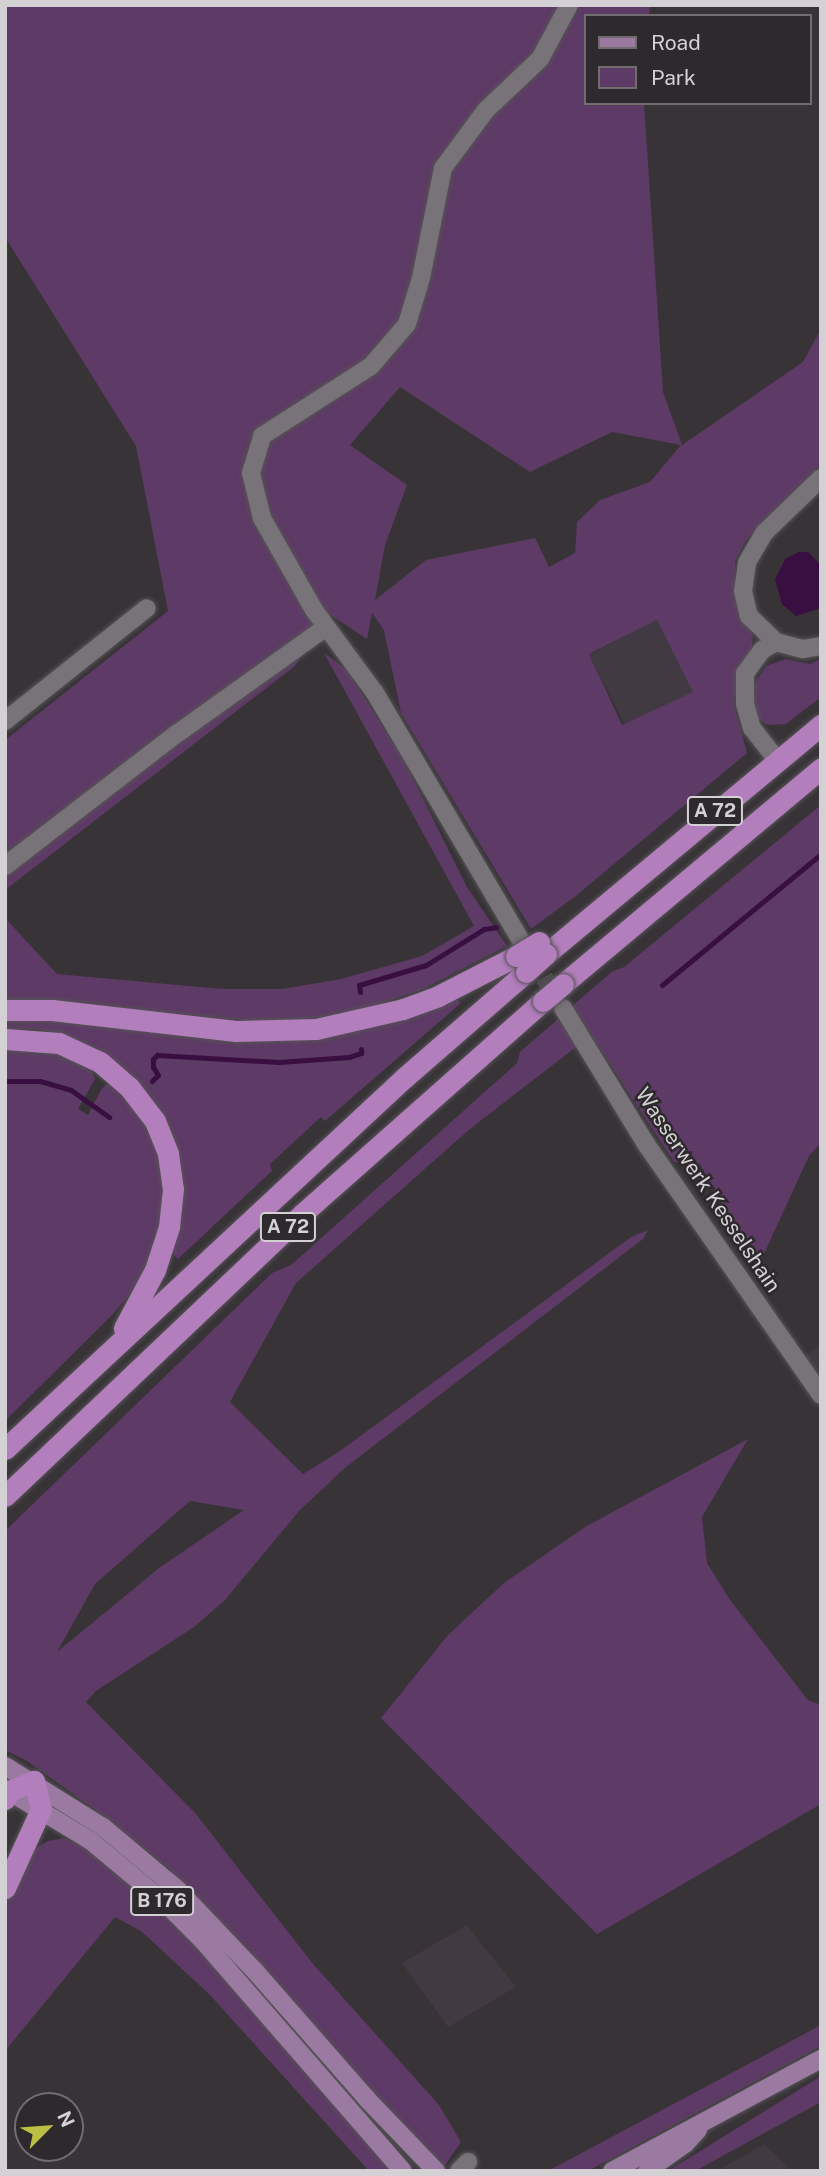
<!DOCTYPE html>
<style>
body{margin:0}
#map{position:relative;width:826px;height:2176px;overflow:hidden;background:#373337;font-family:"Public Sans",sans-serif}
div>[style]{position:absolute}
.built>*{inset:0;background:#413a43;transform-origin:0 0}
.green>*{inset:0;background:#5e3a66}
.water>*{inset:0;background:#390f41}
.stream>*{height:5px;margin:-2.5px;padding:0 2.5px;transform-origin:2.5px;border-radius:2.5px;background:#390f41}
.minor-tunnel>*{height:18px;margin-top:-9px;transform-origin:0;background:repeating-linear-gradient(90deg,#4f4b4f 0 18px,transparent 0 27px)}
.roads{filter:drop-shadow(0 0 2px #555255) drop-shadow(0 0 2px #555255)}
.minor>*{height:18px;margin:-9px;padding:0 9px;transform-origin:9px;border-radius:9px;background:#777378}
.major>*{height:18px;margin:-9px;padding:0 9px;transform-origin:9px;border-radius:9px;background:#9a7aa1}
.highway>*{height:21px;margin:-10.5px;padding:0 10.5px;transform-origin:10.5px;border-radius:10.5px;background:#b27ebc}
.bridges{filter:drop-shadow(0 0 2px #555255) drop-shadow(0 0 2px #555255)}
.highway-bridge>*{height:21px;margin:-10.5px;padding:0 10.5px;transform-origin:10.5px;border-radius:10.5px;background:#b27ebc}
span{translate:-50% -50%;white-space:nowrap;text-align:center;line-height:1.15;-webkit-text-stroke:5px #2d292d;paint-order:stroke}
.shield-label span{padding:2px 5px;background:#2d292d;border:2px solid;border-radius:5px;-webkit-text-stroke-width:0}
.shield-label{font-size:19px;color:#d4d1d4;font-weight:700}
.street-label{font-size:21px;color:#d4d1d4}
.frame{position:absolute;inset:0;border:7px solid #d4d1d4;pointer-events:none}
.legend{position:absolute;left:584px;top:14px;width:228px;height:91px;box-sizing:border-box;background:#2d292d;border:2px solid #706c70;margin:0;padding:9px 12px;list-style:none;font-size:21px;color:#d4d1d4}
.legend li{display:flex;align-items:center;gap:14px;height:35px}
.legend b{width:35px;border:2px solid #706c70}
.north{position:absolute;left:14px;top:2092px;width:70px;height:70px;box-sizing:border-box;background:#2d292d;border:2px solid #706c70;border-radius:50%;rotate:65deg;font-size:19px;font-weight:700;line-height:28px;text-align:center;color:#d4d1d4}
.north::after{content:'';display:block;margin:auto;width:24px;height:32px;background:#bcbf43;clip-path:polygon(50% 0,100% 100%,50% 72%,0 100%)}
</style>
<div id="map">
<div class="built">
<div style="left:657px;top:620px;width:81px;height:76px;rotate:63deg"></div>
<div style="clip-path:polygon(821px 1345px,821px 1382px,798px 1360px)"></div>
<div style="clip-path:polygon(467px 1925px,516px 1987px,448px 2027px,402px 1963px)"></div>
<div style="clip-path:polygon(764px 2144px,792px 2171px,717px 2171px)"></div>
</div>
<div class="green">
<div style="clip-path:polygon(evenodd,5px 5px,650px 5px,649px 16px,586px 16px,586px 103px,644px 103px,663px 392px,682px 445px,803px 362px,821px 329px,821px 465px,746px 540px,735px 561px,737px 606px,753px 636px,752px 647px,738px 679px,734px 705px,747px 753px,577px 895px,531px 929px,401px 713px,384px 630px,372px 613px,367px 639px,329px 614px,295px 666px,5px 890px,5px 740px,168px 611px,136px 446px,5px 237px,5px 5px,400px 387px,530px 472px,612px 432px,681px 445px,650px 482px,600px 500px,577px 522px,575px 553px,549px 567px,535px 538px,426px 560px,375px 600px,385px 545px,407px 485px,350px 445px,400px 387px,5px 5px,657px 620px,693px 692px,622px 725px,589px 654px,657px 620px)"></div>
<div style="clip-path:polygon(324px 653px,347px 670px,403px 759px,467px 887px,507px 946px,421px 990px,369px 1007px,315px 1018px,260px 1022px,45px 1000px,5px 1000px,5px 918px,57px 974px,222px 989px,282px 989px,341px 979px,422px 956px,474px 926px)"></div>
<div style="clip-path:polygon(786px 659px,810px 664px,821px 659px,821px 697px,786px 724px,768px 725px,755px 717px,753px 686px,766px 666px)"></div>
<div style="clip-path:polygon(821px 805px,821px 1143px,809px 1156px,757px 1269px,700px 1164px,674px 1162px,572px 1006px,613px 971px,624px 967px)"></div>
<div style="clip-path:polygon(455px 997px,461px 1003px,325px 1121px,321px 1117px,270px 1164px,272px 1171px,178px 1259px,171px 1252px,163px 1119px,154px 1103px,133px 1076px,116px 1062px,60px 1035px,38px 1029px,5px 1030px,5px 1019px,11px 1018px,97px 1023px,201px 1039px,329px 1035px,376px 1027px)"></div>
<div style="clip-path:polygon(evenodd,558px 1019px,576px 1047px,470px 1129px,296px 1283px,230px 1402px,303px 1474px,340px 1451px,631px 1237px,648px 1230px,643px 1239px,346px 1467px,300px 1510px,225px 1600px,194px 1627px,96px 1691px,86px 1702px,196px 1814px,313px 1964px,439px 2105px,461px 2142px,443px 2168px,369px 2090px,248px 1950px,167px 1867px,97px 1811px,27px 1761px,5px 1750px,5px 1531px,272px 1273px,291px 1265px,517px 1063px,520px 1052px,558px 1019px,190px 1501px,244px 1510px,159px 1568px,57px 1652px,95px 1584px,190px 1501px)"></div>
<div style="clip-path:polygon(5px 1049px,38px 1049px,68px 1056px,91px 1069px,95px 1079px,78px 1109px,88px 1115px,102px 1088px,110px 1082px,141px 1114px,154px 1141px,164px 1170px,166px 1206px,157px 1249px,136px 1287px,112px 1315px,5px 1421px)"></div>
<div style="clip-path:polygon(748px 1439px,702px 1517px,707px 1563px,730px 1600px,808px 1700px,821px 1705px,821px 1804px,597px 1934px,381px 1718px,448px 1635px,504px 1583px,585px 1527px)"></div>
<div style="clip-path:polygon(63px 1838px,89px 1848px,182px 1931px,395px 2171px,369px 2171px,209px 1994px,141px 1931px,115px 1917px,5px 2051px,5px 1906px,29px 1852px,48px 1841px)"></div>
<div style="clip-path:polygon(821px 2025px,821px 2046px,588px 2171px,548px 2171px)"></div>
<div style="clip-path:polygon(821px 2076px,821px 2102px,695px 2171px,668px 2171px)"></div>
</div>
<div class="water">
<div style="clip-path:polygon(799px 552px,808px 552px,821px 565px,821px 608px,796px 616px,782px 604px,775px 580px,785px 559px)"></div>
</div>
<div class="stream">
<div style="left:662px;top:985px;width:206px;rotate:-39.5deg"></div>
<div style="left:360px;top:992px;width:7px;rotate:-98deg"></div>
<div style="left:359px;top:985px;width:70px;rotate:-16.6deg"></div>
<div style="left:426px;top:965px;width:68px;rotate:-31.8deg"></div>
<div style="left:484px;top:929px;width:13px;rotate:-9deg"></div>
<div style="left:5px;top:1081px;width:35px"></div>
<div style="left:40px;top:1081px;width:32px;rotate:16deg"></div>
<div style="left:71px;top:1090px;width:47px;rotate:35.4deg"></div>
<div style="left:152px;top:1081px;width:8px;rotate:-45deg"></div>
<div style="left:158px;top:1075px;width:9px;rotate:-122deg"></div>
<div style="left:153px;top:1067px;width:8px;rotate:-90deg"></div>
<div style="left:153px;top:1059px;width:6px;rotate:-45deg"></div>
<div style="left:157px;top:1055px;width:122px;rotate:3.3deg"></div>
<div style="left:279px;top:1062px;width:70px;rotate:-4.1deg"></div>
<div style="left:349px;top:1057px;width:13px;rotate:-18deg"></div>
<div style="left:361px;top:1053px;width:4px;rotate:-90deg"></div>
</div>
<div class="minor-tunnel">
<div style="left:530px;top:954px;width:56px;rotate:58.9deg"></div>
</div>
<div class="roads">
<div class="minor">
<div style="left:821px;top:478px;width:79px;rotate:136deg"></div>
<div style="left:764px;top:533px;width:34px;rotate:120deg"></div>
<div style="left:747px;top:563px;width:28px;rotate:98deg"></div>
<div style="left:743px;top:591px;width:26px;rotate:77deg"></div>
<div style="left:749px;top:616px;width:37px;rotate:44deg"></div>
<div style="left:776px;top:642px;width:28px;rotate:15deg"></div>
<div style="left:803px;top:649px;width:18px;rotate:-9deg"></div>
<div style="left:776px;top:642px;width:16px;rotate:150deg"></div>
<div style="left:762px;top:650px;width:29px;rotate:126deg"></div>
<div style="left:745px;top:673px;width:31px;rotate:90deg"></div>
<div style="left:745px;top:704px;width:25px;rotate:74deg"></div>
<div style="left:752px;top:728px;width:41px;rotate:52deg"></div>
<div style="left:5px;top:721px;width:181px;rotate:-38.5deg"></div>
<div style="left:5px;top:866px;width:218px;rotate:-37.6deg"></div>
<div style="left:178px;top:733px;width:182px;rotate:-35.6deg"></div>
<div style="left:520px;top:939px;width:286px;rotate:-120.5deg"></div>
<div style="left:375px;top:693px;width:103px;rotate:-126.3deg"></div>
<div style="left:314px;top:610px;width:106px;rotate:-119.5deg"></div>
<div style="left:262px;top:518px;width:46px;rotate:-103.7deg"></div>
<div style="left:251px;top:473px;width:39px;rotate:-73deg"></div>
<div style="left:262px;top:436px;width:130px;rotate:-32.7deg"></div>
<div style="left:371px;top:366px;width:55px;rotate:-49.4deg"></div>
<div style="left:407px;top:324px;width:48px;rotate:-73.1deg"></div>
<div style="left:421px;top:278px;width:112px;rotate:-78.7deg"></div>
<div style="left:443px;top:168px;width:72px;rotate:-53.4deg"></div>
<div style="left:486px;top:110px;width:74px;rotate:-43.4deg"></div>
<div style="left:540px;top:59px;width:61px;rotate:-61.8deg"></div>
<div style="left:563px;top:1008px;width:159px;rotate:58.6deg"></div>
<div style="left:646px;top:1144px;width:306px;rotate:55.1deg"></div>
<div style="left:459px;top:2171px;width:13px;rotate:-45deg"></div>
</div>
<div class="major">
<div style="left:5px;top:1766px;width:115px;rotate:31.9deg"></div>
<div style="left:103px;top:1827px;width:98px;rotate:40deg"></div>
<div style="left:178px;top:1890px;width:112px;rotate:46.5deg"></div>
<div style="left:255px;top:1971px;width:170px;rotate:48.8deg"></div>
<div style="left:367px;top:2099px;width:100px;rotate:46.2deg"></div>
<div style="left:5px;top:1789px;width:100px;rotate:31.2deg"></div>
<div style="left:91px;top:1841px;width:95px;rotate:39.9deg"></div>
<div style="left:164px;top:1902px;width:54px;rotate:45deg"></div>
<div style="left:202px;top:1940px;width:306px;rotate:49deg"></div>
<div style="left:612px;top:2171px;width:237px;rotate:-28.2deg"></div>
<div style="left:647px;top:2171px;width:47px;rotate:-35.4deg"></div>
<div style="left:685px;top:2144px;width:19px;rotate:-47deg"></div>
</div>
<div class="highway">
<div style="left:546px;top:954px;width:358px;rotate:-39.8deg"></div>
<div style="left:563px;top:984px;width:336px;rotate:-39.9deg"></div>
<div style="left:5px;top:1010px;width:47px"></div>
<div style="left:52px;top:1010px;width:185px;rotate:6.5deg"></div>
<div style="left:236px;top:1031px;width:80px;rotate:-1.4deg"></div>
<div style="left:316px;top:1029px;width:89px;rotate:-12.9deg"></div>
<div style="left:403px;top:1009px;width:37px;rotate:-20deg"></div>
<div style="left:438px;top:996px;width:88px;rotate:-27.1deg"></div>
<div style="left:5px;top:1039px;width:54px;rotate:4.2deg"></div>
<div style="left:59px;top:1043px;width:45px;rotate:24.9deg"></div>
<div style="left:100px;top:1062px;width:38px;rotate:41deg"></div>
<div style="left:129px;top:1087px;width:43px;rotate:52.6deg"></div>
<div style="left:155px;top:1121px;width:35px;rotate:68deg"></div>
<div style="left:168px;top:1154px;width:35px;rotate:82deg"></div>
<div style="left:173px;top:1189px;width:38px;rotate:96deg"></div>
<div style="left:169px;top:1227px;width:45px;rotate:108deg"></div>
<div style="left:155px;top:1270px;width:66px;rotate:118.1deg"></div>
<div style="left:5px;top:1449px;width:545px;rotate:-42.92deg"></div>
<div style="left:404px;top:1078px;width:162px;rotate:-41deg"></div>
<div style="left:5px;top:1496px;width:410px;rotate:-43.5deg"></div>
<div style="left:302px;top:1214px;width:322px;rotate:-41.5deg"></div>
<div style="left:5px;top:1799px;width:9px;rotate:-63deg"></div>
<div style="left:9px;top:1791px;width:27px;rotate:-22deg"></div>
<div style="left:34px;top:1781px;width:29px;rotate:76deg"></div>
<div style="left:41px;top:1809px;width:87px;rotate:114.5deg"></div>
</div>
</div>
<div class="bridges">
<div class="highway-bridge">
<div style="left:516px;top:956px;width:27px;rotate:-31deg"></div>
<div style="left:526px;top:972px;width:27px;rotate:-42deg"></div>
<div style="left:543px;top:1001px;width:26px;rotate:-40deg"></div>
</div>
</div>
<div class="shield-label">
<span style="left:715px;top:811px">A 72</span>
<span style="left:288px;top:1227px">A 72</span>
<span style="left:162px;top:1901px">B 176</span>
</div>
<div class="street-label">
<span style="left:708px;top:1190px;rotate:56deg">Wasserwerk Kesselshain</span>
</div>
<div class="frame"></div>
<ul class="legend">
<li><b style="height:9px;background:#9a7aa1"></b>Road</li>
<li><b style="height:19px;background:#5e3a66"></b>Park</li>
</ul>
<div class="north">N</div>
</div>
